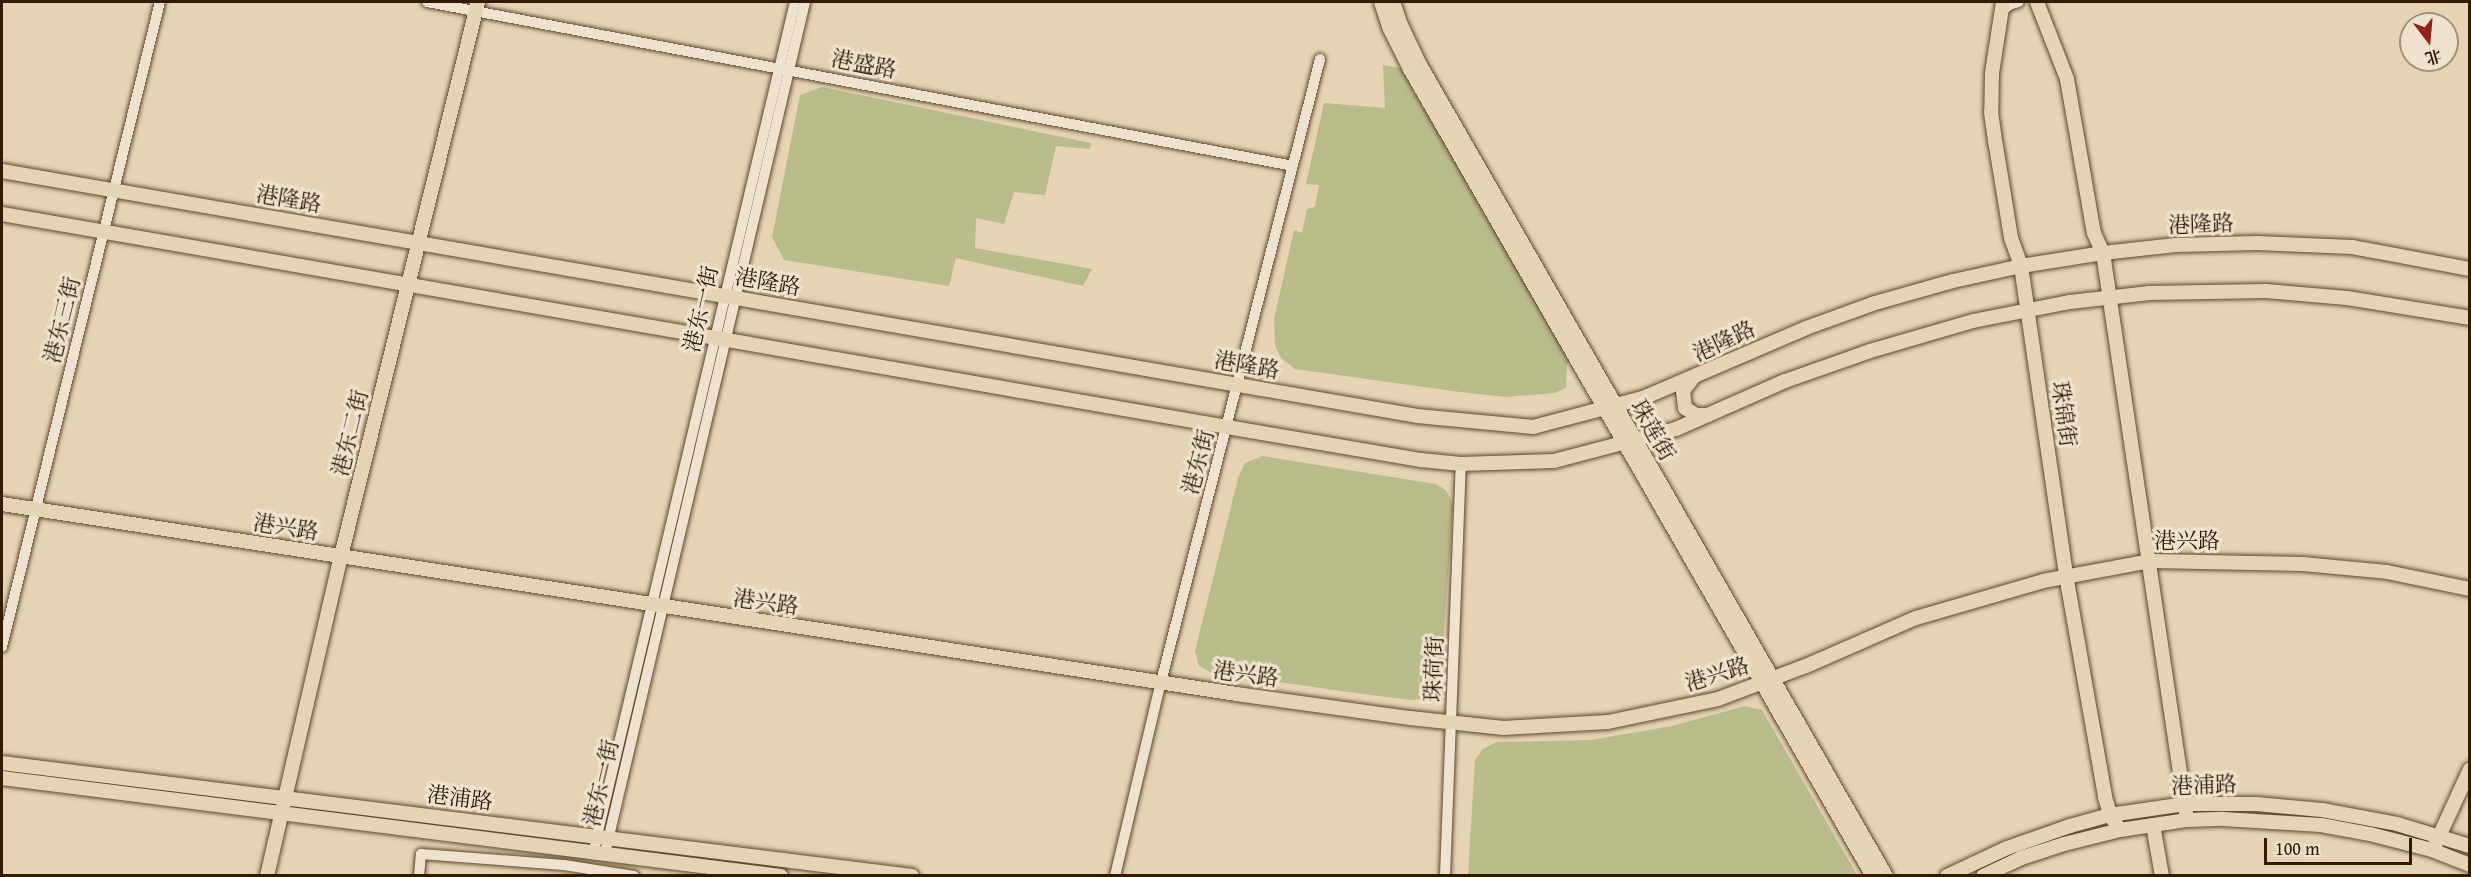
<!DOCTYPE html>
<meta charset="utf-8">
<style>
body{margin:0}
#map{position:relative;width:2471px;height:877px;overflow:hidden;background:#e6d4b5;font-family:"Gentium Book Plus","Noto Serif SC",serif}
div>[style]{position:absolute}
.green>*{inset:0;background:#b9bc8b}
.roads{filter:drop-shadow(0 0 2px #5e482d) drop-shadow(0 0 2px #5e482d)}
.minor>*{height:10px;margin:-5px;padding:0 5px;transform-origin:5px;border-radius:5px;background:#efe3cf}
.major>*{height:14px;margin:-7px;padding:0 7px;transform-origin:7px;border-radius:7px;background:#e6d4b5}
span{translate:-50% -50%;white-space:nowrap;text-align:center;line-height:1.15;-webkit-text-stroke:6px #efe3cf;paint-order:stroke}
.street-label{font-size:22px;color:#311a00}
.frame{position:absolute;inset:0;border:3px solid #311a00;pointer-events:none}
.north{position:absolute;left:2399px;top:12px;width:60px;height:60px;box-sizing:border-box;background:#efe3cf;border:2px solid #a3937c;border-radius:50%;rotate:164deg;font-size:16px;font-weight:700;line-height:24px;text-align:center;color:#311a00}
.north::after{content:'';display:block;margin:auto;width:21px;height:27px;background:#8f2418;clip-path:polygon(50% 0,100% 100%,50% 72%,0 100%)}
.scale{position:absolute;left:2264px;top:838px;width:148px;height:27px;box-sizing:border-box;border:3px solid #311a00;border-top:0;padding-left:8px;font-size:18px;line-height:21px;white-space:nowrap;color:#311a00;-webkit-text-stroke:4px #efe3cf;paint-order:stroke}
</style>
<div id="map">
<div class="green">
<div style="clip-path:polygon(1383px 65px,1400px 68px,1572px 357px,1567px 365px,1566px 388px,1555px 393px,1506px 397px,1460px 392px,1295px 369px,1281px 358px,1275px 345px,1274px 319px,1294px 230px,1302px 233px,1307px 209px,1315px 207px,1319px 185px,1306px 184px,1324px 103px,1385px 108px)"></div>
<div style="clip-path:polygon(822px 87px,1091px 143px,1090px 149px,1056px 146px,1045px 195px,1014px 192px,1004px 224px,976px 218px,975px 248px,1092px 269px,1083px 286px,956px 258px,949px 286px,784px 260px,772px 237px,800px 95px)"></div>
<div style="clip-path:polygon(1263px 456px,1435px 484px,1446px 490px,1453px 504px,1440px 689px,1429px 698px,1412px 700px,1362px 694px,1210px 672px,1199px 666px,1195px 651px,1238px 478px,1245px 463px)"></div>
<div style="clip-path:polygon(1745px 706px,1762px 710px,1857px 875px,1468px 875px,1475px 760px,1483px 749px,1497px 742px,1591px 740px,1672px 726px)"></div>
</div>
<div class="roads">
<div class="minor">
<div style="left:427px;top:2px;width:881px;rotate:10.72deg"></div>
<div style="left:795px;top:2px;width:857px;rotate:103.36deg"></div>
<div style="left:597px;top:836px;width:15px;rotate:101deg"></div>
<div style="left:594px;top:851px;width:6px;rotate:18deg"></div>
<div style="left:600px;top:853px;width:5px"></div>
<div style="left:605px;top:853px;width:874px;rotate:-76.77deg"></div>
<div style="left:2001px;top:12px;width:11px;rotate:-41deg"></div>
<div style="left:2009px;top:5px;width:10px;rotate:-17deg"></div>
<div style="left:2px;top:647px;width:664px;rotate:-76.24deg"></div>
<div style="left:419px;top:876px;width:22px;rotate:-85deg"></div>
<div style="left:421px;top:854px;width:143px;rotate:4.4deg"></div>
<div style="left:564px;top:865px;width:71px;rotate:8.9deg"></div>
<div style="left:1115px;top:876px;width:199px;rotate:-76.7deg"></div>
<div style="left:1161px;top:682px;width:643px;rotate:-75.68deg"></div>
<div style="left:1445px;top:876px;width:412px;rotate:-87.8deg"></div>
</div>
<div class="major">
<div style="left:1381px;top:2px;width:28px;rotate:72deg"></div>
<div style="left:1390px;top:29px;width:45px;rotate:63.4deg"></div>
<div style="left:1410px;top:69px;width:930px;rotate:60.16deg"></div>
<div style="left:1393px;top:2px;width:24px;rotate:71deg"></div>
<div style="left:1401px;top:25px;width:44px;rotate:64.6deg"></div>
<div style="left:1420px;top:65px;width:935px;rotate:60.12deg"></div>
<div style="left:2003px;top:2px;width:72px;rotate:98.8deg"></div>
<div style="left:1992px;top:73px;width:39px;rotate:91deg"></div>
<div style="left:1991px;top:112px;width:34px;rotate:82deg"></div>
<div style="left:1996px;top:146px;width:93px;rotate:80.7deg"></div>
<div style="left:2011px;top:238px;width:30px;rotate:70deg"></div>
<div style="left:2021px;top:266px;width:312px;rotate:81.7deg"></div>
<div style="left:2066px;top:575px;width:225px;rotate:80deg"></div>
<div style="left:2105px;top:797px;width:19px;rotate:74deg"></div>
<div style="left:2110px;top:815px;width:18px;rotate:56deg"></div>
<div style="left:2037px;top:2px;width:83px;rotate:68.7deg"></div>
<div style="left:2067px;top:79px;width:156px;rotate:80.1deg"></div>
<div style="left:2094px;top:233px;width:22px;rotate:66deg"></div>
<div style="left:2103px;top:253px;width:573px;rotate:81.57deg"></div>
<div style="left:2px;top:171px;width:1436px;rotate:9.82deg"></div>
<div style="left:1417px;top:416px;width:117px;rotate:5.4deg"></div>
<div style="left:1533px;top:427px;width:114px;rotate:-14.8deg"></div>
<div style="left:1643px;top:398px;width:177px;rotate:-23.2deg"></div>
<div style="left:1806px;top:328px;width:73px;rotate:-19.9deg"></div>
<div style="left:1875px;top:303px;width:81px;rotate:-15.8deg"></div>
<div style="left:1953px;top:281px;width:70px;rotate:-12.4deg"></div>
<div style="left:2021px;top:266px;width:83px;rotate:-9deg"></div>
<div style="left:2103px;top:253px;width:73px;rotate:-6.3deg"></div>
<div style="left:2176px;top:245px;width:81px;rotate:-1.4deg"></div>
<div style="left:2257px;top:243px;width:95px;rotate:2.4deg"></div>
<div style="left:2352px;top:247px;width:120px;rotate:10.6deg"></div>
<div style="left:2px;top:214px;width:1243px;rotate:9.86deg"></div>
<div style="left:1227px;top:427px;width:197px;rotate:9.7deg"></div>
<div style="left:1421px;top:460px;width:40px;rotate:5.7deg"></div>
<div style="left:1461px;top:464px;width:93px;rotate:-1.8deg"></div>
<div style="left:1554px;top:461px;width:126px;rotate:-14.7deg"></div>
<div style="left:1676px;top:429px;width:119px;rotate:-23.8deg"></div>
<div style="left:1785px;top:381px;width:90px;rotate:-19.4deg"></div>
<div style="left:1870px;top:351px;width:107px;rotate:-16.2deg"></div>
<div style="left:1973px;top:321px;width:99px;rotate:-11.1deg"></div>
<div style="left:2070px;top:302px;width:80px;rotate:-6.5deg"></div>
<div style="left:2149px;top:293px;width:117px;rotate:-1deg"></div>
<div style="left:2266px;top:291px;width:81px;rotate:4.9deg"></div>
<div style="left:2347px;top:298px;width:125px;rotate:9.2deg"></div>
<div style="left:1692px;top:379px;width:15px;rotate:127deg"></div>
<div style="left:1683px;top:391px;width:17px;rotate:83deg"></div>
<div style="left:1685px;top:408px;width:13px;rotate:32deg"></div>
<div style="left:1696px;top:415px;width:12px"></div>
<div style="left:2px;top:504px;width:1249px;rotate:8.75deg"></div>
<div style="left:1236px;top:694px;width:176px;rotate:7.9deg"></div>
<div style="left:1410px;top:718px;width:94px;rotate:6.1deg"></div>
<div style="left:1503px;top:728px;width:105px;rotate:-3.3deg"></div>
<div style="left:1608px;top:722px;width:112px;rotate:-11.8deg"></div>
<div style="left:1718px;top:699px;width:94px;rotate:-20.6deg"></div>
<div style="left:1806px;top:666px;width:120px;rotate:-23.6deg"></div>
<div style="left:1916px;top:618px;width:132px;rotate:-16.2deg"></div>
<div style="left:2043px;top:581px;width:110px;rotate:-10.5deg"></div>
<div style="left:2151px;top:561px;width:152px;rotate:1.1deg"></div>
<div style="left:2303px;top:564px;width:84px;rotate:5.4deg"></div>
<div style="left:2387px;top:572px;width:85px;rotate:11.6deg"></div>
<div style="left:2px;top:763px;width:917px;rotate:7.08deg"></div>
<div style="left:2px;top:778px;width:785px;rotate:7.17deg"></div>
<div style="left:2153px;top:825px;width:52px;rotate:80deg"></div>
<div style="left:2436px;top:843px;width:81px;rotate:-65.3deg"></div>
<div style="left:267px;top:876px;width:328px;rotate:-77deg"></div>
<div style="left:341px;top:556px;width:571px;rotate:-76.11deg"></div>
<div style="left:1947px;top:876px;width:66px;rotate:-25deg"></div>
<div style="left:2007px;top:848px;width:67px;rotate:-19.2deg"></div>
<div style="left:2070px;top:826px;width:41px;rotate:-15.4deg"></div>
<div style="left:2110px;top:815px;width:76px;rotate:-8.3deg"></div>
<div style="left:2185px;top:804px;width:71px"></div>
<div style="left:2256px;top:804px;width:66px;rotate:5.2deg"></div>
<div style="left:2322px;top:810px;width:76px;rotate:10.6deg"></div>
<div style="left:2397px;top:824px;width:76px;rotate:16.8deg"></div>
<div style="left:1983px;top:876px;width:42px;rotate:-25.3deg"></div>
<div style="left:2021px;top:858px;width:45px;rotate:-18deg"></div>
<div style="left:2064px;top:844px;width:58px;rotate:-14deg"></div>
<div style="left:2120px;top:830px;width:68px;rotate:-8.5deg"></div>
<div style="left:2187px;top:820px;width:36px;rotate:-2deg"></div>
<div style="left:2223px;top:819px;width:98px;rotate:3.5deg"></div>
<div style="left:2321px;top:825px;width:50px;rotate:10.4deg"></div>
<div style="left:2370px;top:834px;width:64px;rotate:14.5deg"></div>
<div style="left:2432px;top:850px;width:41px;rotate:21.5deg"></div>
</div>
</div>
<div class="street-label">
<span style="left:864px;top:64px;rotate:11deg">港盛路</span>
<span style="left:289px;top:199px;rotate:10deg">港隆路</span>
<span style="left:2201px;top:224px;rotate:-2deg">港隆路</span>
<span style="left:768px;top:282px;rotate:10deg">港隆路</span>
<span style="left:701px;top:309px;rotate:-77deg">港东一街</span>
<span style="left:62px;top:320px;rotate:-76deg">港东三街</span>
<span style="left:1724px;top:341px;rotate:-25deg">港隆路</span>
<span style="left:1247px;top:365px;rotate:10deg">港隆路</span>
<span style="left:2064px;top:414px;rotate:82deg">珠锦街</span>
<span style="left:1653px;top:430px;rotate:60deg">珠莲街</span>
<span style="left:350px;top:433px;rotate:-76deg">港东二街</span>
<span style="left:1198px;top:462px;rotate:-75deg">港东街</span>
<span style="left:286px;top:527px;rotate:9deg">港兴路</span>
<span style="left:2187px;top:541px">港兴路</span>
<span style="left:766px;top:602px;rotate:8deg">港兴路</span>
<span style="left:1434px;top:669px;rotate:-88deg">珠荷街</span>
<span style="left:1246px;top:674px;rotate:8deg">港兴路</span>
<span style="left:1717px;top:674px;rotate:-17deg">港兴路</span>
<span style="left:601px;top:783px;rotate:-77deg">港东一街</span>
<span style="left:2204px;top:785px;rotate:-2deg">港浦路</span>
<span style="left:460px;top:798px;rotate:7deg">港浦路</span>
</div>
<div class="frame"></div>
<div class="north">北</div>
<div class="scale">100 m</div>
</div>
